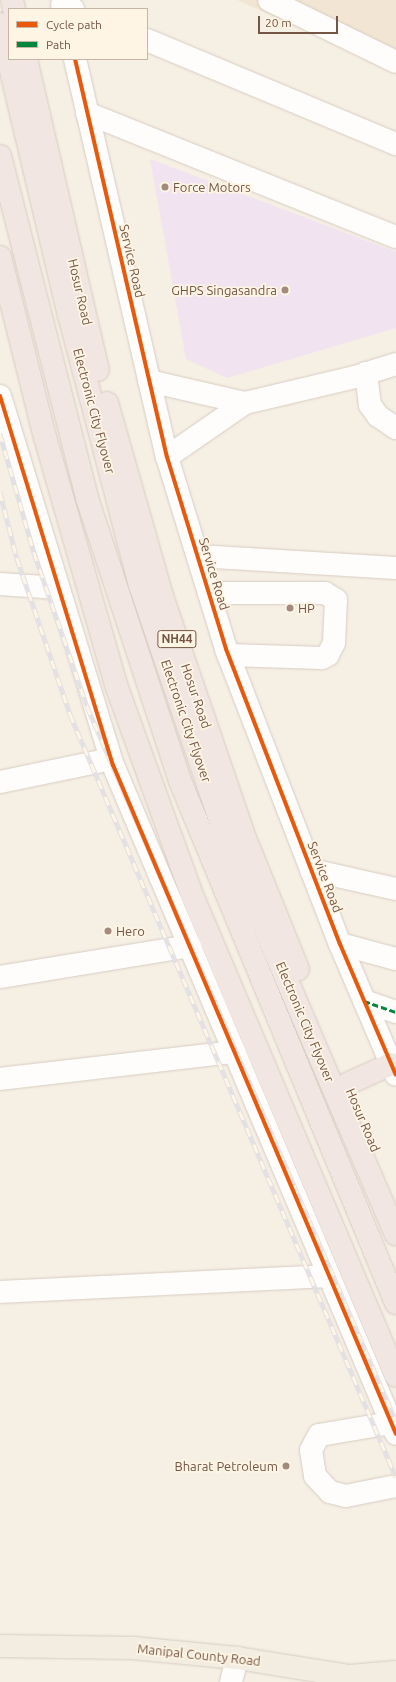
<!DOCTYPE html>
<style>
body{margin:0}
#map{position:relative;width:396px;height:1682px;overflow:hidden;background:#f6efe4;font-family:Ubuntu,sans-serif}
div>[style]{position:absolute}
.residential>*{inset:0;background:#f3e5d3}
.education>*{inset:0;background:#f2e3f0}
.roads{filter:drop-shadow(0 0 1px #d7ccc2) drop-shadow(0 0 1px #d7ccc2)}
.minor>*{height:22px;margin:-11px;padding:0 11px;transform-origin:11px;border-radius:11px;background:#fefdfb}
.major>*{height:22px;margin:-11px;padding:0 11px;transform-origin:11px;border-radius:11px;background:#f2ece1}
.highway>*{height:22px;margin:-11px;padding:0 11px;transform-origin:11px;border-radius:11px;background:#f1e6e1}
.rail>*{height:4.5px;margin-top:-2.25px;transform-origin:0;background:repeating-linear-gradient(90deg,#fff5e4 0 9px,#e3e0e3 0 18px);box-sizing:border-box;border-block:1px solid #e3e0e3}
.quiet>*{height:3px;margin-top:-1.5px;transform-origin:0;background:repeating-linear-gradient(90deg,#00873e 0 6px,transparent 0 9px)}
.cycleway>*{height:4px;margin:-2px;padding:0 2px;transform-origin:2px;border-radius:2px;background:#e8590c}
.dots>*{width:11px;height:11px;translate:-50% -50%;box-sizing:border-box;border:2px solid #fff5e4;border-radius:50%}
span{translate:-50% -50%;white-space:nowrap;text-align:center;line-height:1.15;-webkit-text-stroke:3.5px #fff5e4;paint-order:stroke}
.shield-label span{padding:1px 3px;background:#fff5e4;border:1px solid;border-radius:3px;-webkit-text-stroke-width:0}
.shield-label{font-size:12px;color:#755544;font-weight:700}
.poi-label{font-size:13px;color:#755544}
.left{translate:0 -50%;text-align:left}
.right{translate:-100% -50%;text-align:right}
.street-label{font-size:13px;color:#755544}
.legend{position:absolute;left:8px;top:8px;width:140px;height:52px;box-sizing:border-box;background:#fff5e4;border:1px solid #c8b5a4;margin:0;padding:5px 7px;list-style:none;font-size:12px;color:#755544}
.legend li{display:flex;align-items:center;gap:8px;height:20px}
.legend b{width:20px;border:1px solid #c8b5a4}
.scale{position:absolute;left:258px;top:16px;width:80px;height:18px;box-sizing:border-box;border:2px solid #755544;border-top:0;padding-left:5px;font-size:12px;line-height:14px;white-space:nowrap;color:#755544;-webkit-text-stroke:3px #fff5e4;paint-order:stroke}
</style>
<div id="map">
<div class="residential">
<div style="clip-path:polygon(237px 0,396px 0,396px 71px)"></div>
</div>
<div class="education">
<div style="clip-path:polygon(150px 159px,396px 252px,396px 328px,227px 378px,186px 359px)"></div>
</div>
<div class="roads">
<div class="minor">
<div style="left:269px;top:0;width:141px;rotate:26deg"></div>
<div style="left:62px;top:5px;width:12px;rotate:20deg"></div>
<div style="left:147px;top:40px;width:270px;rotate:22.7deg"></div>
<div style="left:75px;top:59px;width:408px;rotate:77deg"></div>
<div style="left:167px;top:457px;width:201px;rotate:72.9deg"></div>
<div style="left:226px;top:649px;width:316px;rotate:68.9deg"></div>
<div style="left:340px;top:944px;width:142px;rotate:66.9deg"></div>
<div style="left:87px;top:113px;width:333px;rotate:21.9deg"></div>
<div style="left:366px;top:373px;width:32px;rotate:83deg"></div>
<div style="left:370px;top:405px;width:14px;rotate:54deg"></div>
<div style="left:378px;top:416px;width:22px;rotate:34deg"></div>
<div style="left:149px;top:381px;width:98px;rotate:12.9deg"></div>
<div style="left:0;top:396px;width:386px;rotate:73deg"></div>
<div style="left:113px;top:765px;width:726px;rotate:67.07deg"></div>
<div style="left:167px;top:457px;width:95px;rotate:-34.7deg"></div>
<div style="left:245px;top:403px;width:113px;rotate:-13.3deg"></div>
<div style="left:355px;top:377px;width:43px;rotate:-17.6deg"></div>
<div style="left:198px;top:556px;width:198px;rotate:3.5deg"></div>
<div style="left:0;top:584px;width:58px;rotate:3.9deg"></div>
<div style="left:209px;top:593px;width:116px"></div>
<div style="left:325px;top:593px;width:13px;rotate:32deg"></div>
<div style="left:336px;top:600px;width:43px;rotate:92.7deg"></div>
<div style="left:334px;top:643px;width:13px;rotate:117deg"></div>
<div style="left:328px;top:655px;width:7px;rotate:153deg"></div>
<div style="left:322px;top:658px;width:94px;rotate:-178.2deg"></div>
<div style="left:0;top:782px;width:113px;rotate:-11.7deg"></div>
<div style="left:311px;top:870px;width:87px;rotate:12.6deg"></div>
<div style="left:340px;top:944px;width:58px;rotate:15deg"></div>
<div style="left:0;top:977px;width:193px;rotate:-9.3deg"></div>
<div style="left:364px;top:1001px;width:34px;rotate:19deg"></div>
<div style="left:0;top:1079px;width:236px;rotate:-6.6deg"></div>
<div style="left:0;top:1292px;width:329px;rotate:-2.8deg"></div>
<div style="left:391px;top:1423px;width:73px;rotate:170.5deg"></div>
<div style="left:319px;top:1435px;width:17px;rotate:118deg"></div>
<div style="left:311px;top:1450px;width:26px;rotate:81deg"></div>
<div style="left:315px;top:1476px;width:22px;rotate:47deg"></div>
<div style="left:330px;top:1492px;width:16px;rotate:14deg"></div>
<div style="left:346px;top:1496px;width:51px;rotate:-11.3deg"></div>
<div style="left:231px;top:1682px;width:25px;rotate:-76deg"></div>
</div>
<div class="major">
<div style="left:0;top:1646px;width:133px;rotate:0.9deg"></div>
<div style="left:133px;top:1648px;width:104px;rotate:5.5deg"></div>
<div style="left:237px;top:1658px;width:114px;rotate:9.1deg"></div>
<div style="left:350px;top:1676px;width:46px;rotate:-5deg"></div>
</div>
<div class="highway">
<div style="left:12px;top:0;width:9px;rotate:77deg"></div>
<div style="left:0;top:24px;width:299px;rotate:76.7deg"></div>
<div style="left:69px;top:315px;width:279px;rotate:75.3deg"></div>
<div style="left:140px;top:585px;width:267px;rotate:71.2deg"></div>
<div style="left:226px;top:838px;width:431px;rotate:66.8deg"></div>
<div style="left:26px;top:59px;width:319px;rotate:77deg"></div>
<div style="left:0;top:156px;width:353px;rotate:75.7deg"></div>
<div style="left:87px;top:498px;width:298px;rotate:71.8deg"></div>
<div style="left:180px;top:781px;width:565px;rotate:67.52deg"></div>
<div style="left:0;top:257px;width:186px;rotate:76deg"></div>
<div style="left:45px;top:437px;width:258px;rotate:74deg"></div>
<div style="left:116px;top:685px;width:223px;rotate:70.1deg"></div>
<div style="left:192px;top:895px;width:522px;rotate:67.02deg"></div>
<div style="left:107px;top:403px;width:201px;rotate:74.1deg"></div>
<div style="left:162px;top:596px;width:250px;rotate:71.1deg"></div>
<div style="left:243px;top:833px;width:147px;rotate:68deg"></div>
<div style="left:347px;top:1084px;width:48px;rotate:-24.4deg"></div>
</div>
</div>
<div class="rail">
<div style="left:0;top:433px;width:124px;rotate:74.1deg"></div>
<div style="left:34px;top:552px;width:163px;rotate:71deg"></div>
<div style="left:87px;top:706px;width:779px;rotate:66.63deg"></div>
<div style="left:0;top:492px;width:68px;rotate:75.6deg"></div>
<div style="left:17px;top:558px;width:165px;rotate:71.2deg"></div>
<div style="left:70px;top:714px;width:830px;rotate:66.86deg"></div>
</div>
<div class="quiet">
<div style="left:364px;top:1001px;width:34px;rotate:19deg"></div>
</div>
<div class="cycleway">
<div style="left:75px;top:59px;width:408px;rotate:77deg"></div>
<div style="left:167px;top:457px;width:201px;rotate:72.9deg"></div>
<div style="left:226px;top:649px;width:316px;rotate:68.9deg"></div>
<div style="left:340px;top:944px;width:142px;rotate:66.9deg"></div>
<div style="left:0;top:396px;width:386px;rotate:73deg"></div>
<div style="left:113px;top:765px;width:726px;rotate:67.07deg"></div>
</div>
<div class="dots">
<div style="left:165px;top:187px;background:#a28b7c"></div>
<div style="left:285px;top:290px;background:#a28b7c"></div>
<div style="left:290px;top:608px;background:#a28b7c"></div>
<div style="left:108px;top:931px;background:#a28b7c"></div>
<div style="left:286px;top:1466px;background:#a28b7c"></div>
</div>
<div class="shield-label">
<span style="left:177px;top:639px">NH44</span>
</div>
<div class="poi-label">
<span class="left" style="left:173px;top:187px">Force Motors</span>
<span class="right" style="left:277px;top:290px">GHPS Singasandra</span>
<span class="left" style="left:298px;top:608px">HP</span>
<span class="left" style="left:116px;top:931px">Hero</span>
<span class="right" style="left:278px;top:1466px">Bharat Petroleum</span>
</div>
<div class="street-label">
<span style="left:132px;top:261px;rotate:77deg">Service Road</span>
<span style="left:80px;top:292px;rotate:77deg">Hosur Road</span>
<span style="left:94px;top:411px;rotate:75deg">Electronic City Flyover</span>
<span style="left:214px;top:574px;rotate:73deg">Service Road</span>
<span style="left:196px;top:696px;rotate:71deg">Hosur Road</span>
<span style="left:186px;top:721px;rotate:71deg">Electronic City Flyover</span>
<span style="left:325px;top:877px;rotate:69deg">Service Road</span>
<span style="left:305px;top:1022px;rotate:67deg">Electronic City Flyover</span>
<span style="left:363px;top:1120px;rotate:67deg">Hosur Road</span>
<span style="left:199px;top:1655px;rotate:6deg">Manipal County Road</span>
</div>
<ul class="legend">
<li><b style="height:5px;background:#e8590c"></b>Cycle path</li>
<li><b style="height:5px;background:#00873e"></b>Path</li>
</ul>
<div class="scale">20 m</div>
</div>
